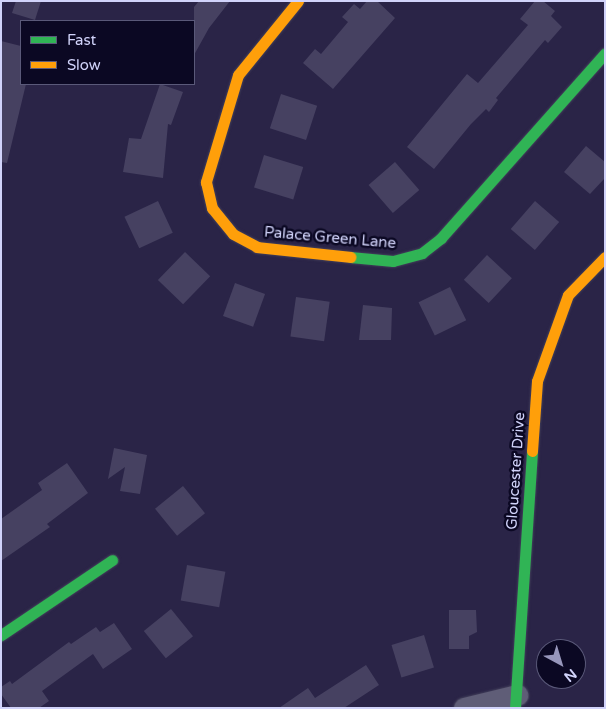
<!DOCTYPE html>
<style>
body{margin:0}
#map{position:relative;width:606px;height:709px;overflow:hidden;background:#2a2447;font-family:"Varela Round",sans-serif}
div>[style]{position:absolute}
.building>*{inset:0;background:#464161;transform-origin:0 0}
.roads{filter:drop-shadow(0 0 1px #423f5a) drop-shadow(0 0 1px #423f5a)}
.street>*{height:21px;margin:-10.5px;padding:0 10.5px;transform-origin:10.5px;border-radius:10.5px;background:#5f5d77}
.fast>*{height:11px;margin:-5.5px;padding:0 5.5px;transform-origin:5.5px;border-radius:5.5px;background:#30b455}
.slow>*{height:11px;margin:-5.5px;padding:0 5.5px;transform-origin:5.5px;border-radius:5.5px;background:#ff9f0a}
span{translate:-50% -50%;white-space:nowrap;text-align:center;line-height:1.15;-webkit-text-stroke:5px #0b0823;paint-order:stroke}
.street-label{font-size:15px;color:#d1d3fa}
.frame{position:absolute;inset:0;border:2px solid #d1d3fa;pointer-events:none}
.legend{position:absolute;left:20px;top:20px;width:175px;height:65px;box-sizing:border-box;background:#0b0823;border:1px solid #5a5979;margin:0;padding:6px 9px;list-style:none;font-size:15px;color:#d1d3fa}
.legend li{display:flex;align-items:center;gap:10px;height:25px}
.legend b{width:25px;border:1px solid #5a5979}
.north{position:absolute;left:536px;top:639px;width:50px;height:50px;box-sizing:border-box;background:#0b0823;border:1px solid #5a5979;border-radius:50%;rotate:141deg;font-size:14px;font-weight:700;line-height:20px;text-align:center;color:#d1d3fa}
.north::after{content:'';display:block;margin:auto;width:18px;height:22px;background:#9796bb;clip-path:polygon(50% 0,100% 100%,50% 72%,0 100%)}
</style>
<div id="map">
<div class="building">
<div style="clip-path:polygon(16px 1px,41px 1px,35px 20px,12px 13px)"></div>
<div style="clip-path:polygon(199px 1px,230px 1px,209px 28px,194px 55px,194px 7px)"></div>
<div style="clip-path:polygon(367px 1px,377px 1px,395px 18px,333px 89px,303px 63px,315px 49px,321px 54px,348px 22px,342px 17px,354px 4px,360px 9px)"></div>
<div style="clip-path:polygon(535px 1px,543px 1px,555px 11px,551px 16px,562px 27px,548px 43px,545px 40px,496px 98px,498px 100px,489px 112px,486px 109px,471px 124px,434px 169px,407px 147px,467px 74px,478px 83px,528px 25px,520px 19px)"></div>
<div style="clip-path:polygon(1px 41px,21px 46px,21px 84px,26px 84px,7px 163px,1px 162px)"></div>
<div style="clip-path:polygon(160px 84px,183px 92px,171px 125px,168px 124px,163px 178px,123px 172px,129px 138px,141px 139px)"></div>
<div style="left:281px;top:94px;width:38px;height:36px;rotate:18deg"></div>
<div style="clip-path:polygon(586px 146px,605px 162px,605px 178px,590px 194px,564px 172px)"></div>
<div style="left:264px;top:155px;width:41px;height:34px;rotate:17deg"></div>
<div style="left:395px;top:162px;width:37px;height:35px;rotate:49deg"></div>
<div style="left:158px;top:201px;width:35px;height:37px;rotate:65deg"></div>
<div style="left:535px;top:201px;width:32px;height:37px;rotate:41deg"></div>
<div style="left:185px;top:252px;width:35px;height:39px;rotate:44deg"></div>
<div style="left:487px;top:255px;width:34px;height:34px;rotate:43deg"></div>
<div style="left:235px;top:283px;width:32px;height:35px;rotate:20deg"></div>
<div style="left:450px;top:287px;width:37px;height:35px;rotate:64deg"></div>
<div style="left:296px;top:297px;width:34px;height:40px;rotate:8deg"></div>
<div style="clip-path:polygon(363px 305px,392px 308px,391px 340px,359px 340px)"></div>
<div style="clip-path:polygon(114px 448px,147px 455px,140px 494px,120px 491px,125px 467px,108px 479px)"></div>
<div style="clip-path:polygon(67px 463px,88px 493px,47px 524px,50px 527px,1px 561px,1px 519px,42px 490px,38px 483px)"></div>
<div style="left:183px;top:486px;width:35px;height:36px;rotate:51deg"></div>
<div style="left:187px;top:565px;width:39px;height:36px;rotate:10deg"></div>
<div style="left:171px;top:609px;width:35px;height:35px;rotate:51deg"></div>
<div style="clip-path:polygon(449px 610px,476px 610px,477px 632px,469px 636px,469px 649px,449px 649px)"></div>
<div style="clip-path:polygon(114px 623px,132px 649px,103px 669px,93px 654px,42px 691px,49px 701px,39px 708px,11px 708px,1px 694px,1px 687px,10px 681px,12px 684px,69px 642px,71px 644px,96px 627px,100px 632px)"></div>
<div style="left:424px;top:635px;width:34px;height:34px;rotate:73deg"></div>
<div style="clip-path:polygon(366px 665px,379px 685px,344px 708px,279px 708px,308px 688px,315px 698px)"></div>
</div>
<div class="roads">
<div class="street">
<div style="left:464px;top:708px;width:55px;rotate:-13.8deg"></div>
</div>
<div class="fast">
<div style="left:350px;top:257px;width:43px;rotate:5.3deg"></div>
<div style="left:393px;top:261px;width:30px;rotate:-15deg"></div>
<div style="left:422px;top:253px;width:24px;rotate:-38deg"></div>
<div style="left:441px;top:238px;width:247px;rotate:-48.4deg"></div>
<div style="left:1px;top:635px;width:134px;rotate:-34deg"></div>
<div style="left:515px;top:708px;width:258px;rotate:-86.2deg"></div>
</div>
<div class="slow">
<div style="left:298px;top:1px;width:95px;rotate:129deg"></div>
<div style="left:238px;top:75px;width:112px;rotate:106.7deg"></div>
<div style="left:206px;top:182px;width:27px;rotate:77deg"></div>
<div style="left:212px;top:208px;width:33px;rotate:51deg"></div>
<div style="left:233px;top:234px;width:27px;rotate:28deg"></div>
<div style="left:257px;top:247px;width:94px;rotate:6.1deg"></div>
<div style="left:532px;top:451px;width:70px;rotate:-85.9deg"></div>
<div style="left:537px;top:381px;width:91px;rotate:-70.2deg"></div>
<div style="left:568px;top:295px;width:53px;rotate:-45.8deg"></div>
</div>
</div>
<div class="street-label">
<span style="left:330px;top:238px;rotate:5deg">Palace Green Lane</span>
<span style="left:516px;top:471px;rotate:-86deg">Gloucester Drive</span>
</div>
<div class="frame"></div>
<ul class="legend">
<li><b style="height:6px;background:#30b455"></b>Fast</li>
<li><b style="height:6px;background:#ff9f0a"></b>Slow</li>
</ul>
<div class="north">N</div>
</div>
